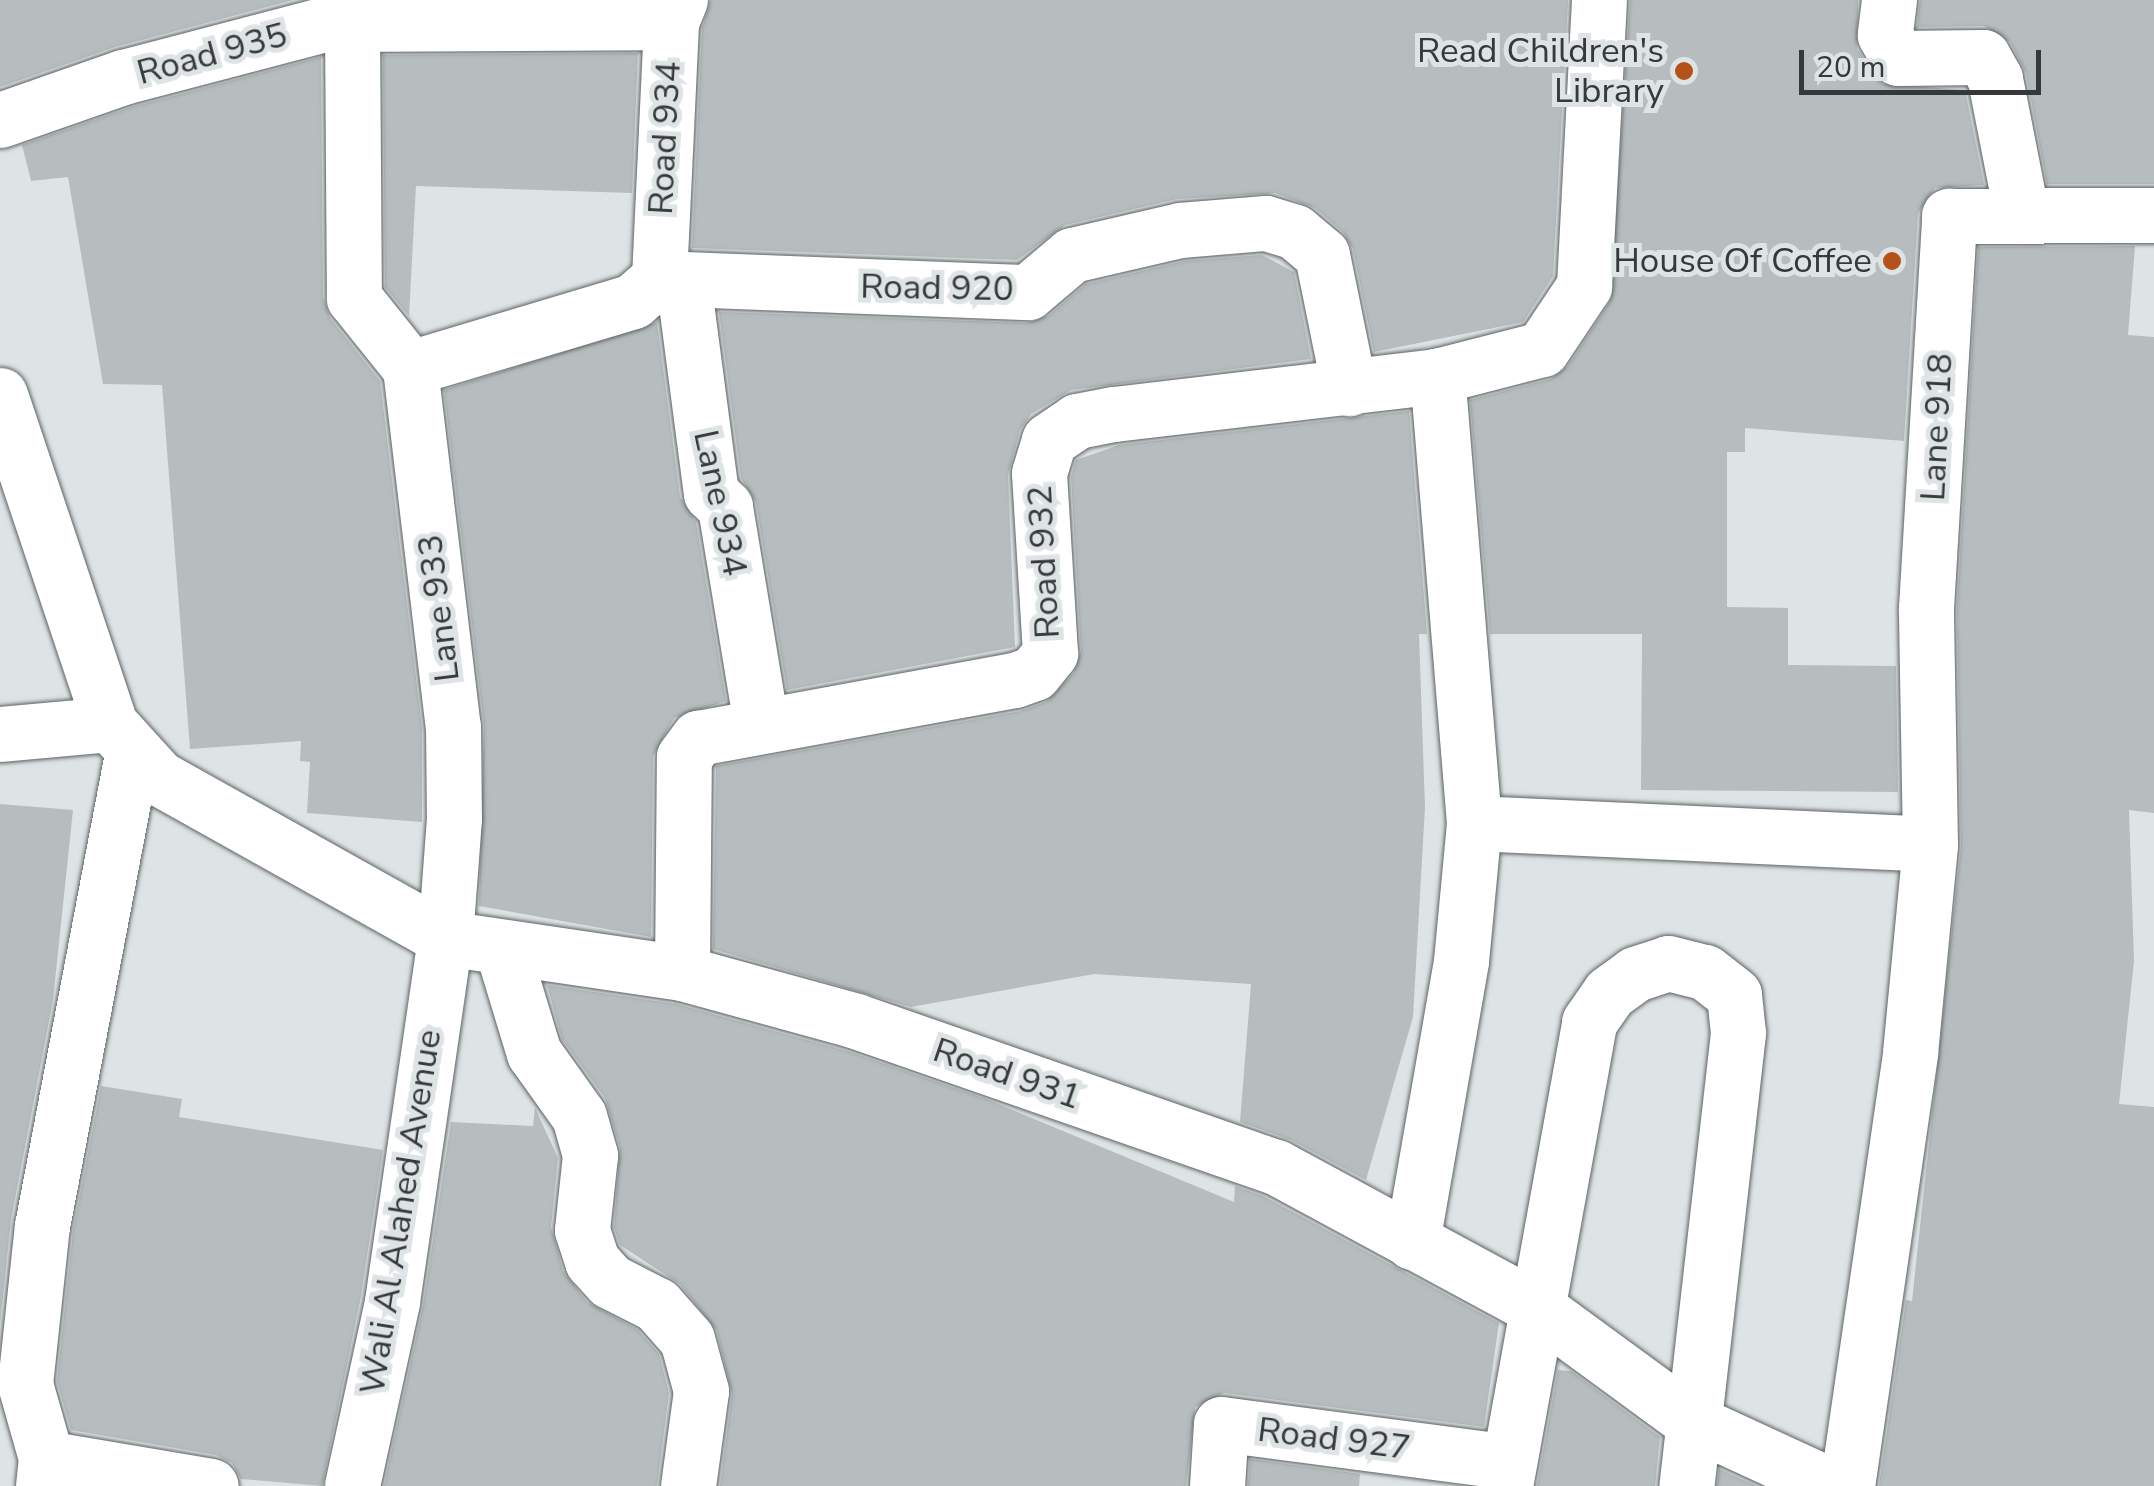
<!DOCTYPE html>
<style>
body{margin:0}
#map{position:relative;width:2154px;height:1486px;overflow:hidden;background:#dee4e5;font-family:"Nunito Sans",sans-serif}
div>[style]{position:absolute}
.building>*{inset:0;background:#b7bdbe}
.roads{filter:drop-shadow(0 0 2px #5d6363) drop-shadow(0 0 2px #5d6363)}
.minor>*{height:55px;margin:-27.5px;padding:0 27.5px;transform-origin:27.5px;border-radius:27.5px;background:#fff}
.dots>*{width:28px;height:28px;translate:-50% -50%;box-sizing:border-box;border:5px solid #dee4e5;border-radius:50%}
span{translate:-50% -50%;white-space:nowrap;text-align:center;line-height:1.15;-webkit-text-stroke:10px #dee4e5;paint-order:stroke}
.poi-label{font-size:35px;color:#363939}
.right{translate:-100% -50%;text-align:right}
.street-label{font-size:35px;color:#363939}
.scale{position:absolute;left:1799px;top:50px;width:242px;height:45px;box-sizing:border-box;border:5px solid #363939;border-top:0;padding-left:12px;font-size:30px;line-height:35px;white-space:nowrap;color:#363939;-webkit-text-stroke:8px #dee4e5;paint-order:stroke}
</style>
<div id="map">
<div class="building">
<div style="clip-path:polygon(0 0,293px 0,115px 47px,0 87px)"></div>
<div style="clip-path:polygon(711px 0,1568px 0,1553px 276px,1523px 322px,1374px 352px,1353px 249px,1343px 232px,1315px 208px,1275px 193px,1177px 199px,1065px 225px,1017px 260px,692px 248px,702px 29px)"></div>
<div style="clip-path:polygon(1630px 0,1858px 0,1857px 49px,1882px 84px,1965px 90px,1984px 185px,1935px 188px,1918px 213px,1904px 441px,1745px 428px,1745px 452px,1727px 452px,1727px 607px,1788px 608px,1788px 665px,1896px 666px,1898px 792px,1641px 790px,1642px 634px,1490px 634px,1470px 400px,1551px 379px,1568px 366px,1610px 302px)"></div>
<div style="clip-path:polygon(1920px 0,2154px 0,2154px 184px,2047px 184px,2026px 73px,2010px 42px,1984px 26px,1917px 27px)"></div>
<div style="clip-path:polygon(638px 53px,632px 193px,416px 186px,409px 316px,385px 287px,383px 55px)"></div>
<div style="clip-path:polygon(321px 57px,323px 298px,330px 318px,380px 381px,422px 728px,422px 822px,307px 813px,310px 762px,300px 761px,301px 741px,190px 749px,162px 385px,103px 384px,68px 177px,31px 181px,22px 145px,132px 107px)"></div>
<div style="clip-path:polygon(2135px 246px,2128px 335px,2154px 337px,2154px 813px,2129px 810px,2134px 961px,2119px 1104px,2154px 1107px,2154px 1486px,1879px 1486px,1906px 1300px,1912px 1301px,1961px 847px,1957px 609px,1978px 247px)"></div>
<div style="clip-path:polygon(1262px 255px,1294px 272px,1311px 359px,1071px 390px,1031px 414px,1020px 430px,1008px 475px,1015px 647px,787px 690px,756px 502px,741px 478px,719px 312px,1027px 323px,1048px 316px,1086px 284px,1185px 261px)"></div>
<div style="clip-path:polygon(657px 322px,680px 497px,696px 522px,726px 701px,674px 718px,653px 756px,651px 937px,479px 906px,484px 725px,444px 390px)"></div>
<div style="clip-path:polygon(1409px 411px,1427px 634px,1419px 634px,1425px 807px,1413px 1017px,1366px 1180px,1291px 1140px,1240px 1122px,1251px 984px,1094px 974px,911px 1007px,713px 949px,716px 766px,1021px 711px,1046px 702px,1074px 673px,1081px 651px,1071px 477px,1076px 460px,1119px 445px)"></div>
<div style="clip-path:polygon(0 804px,73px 810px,53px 1000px,11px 1220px,0 1324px)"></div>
<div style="clip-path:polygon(547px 985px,676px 1004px,847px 1051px,986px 1099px,1234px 1202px,1235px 1186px,1263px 1196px,1499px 1323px,1484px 1427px,1224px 1393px,1195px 1407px,1186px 1486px,720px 1486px,732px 1394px,717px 1331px,680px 1284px,620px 1245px,614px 1227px,620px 1147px,605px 1098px,562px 1039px)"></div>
<div style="clip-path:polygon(101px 1086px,182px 1099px,179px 1117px,383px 1150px,361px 1296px,322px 1486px,241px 1479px,232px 1463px,216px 1455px,71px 1430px,57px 1381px,73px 1231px)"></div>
<div style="clip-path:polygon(535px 1108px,558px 1158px,551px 1227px,563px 1271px,587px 1302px,638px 1330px,659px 1354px,669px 1393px,657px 1486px,384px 1486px,423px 1306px,451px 1122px,533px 1126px)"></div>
<div style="clip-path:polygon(1558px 1370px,1571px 1371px,1660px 1437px,1655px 1486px,1537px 1486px)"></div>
<div style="clip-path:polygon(1250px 1459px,1360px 1474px,1359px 1486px,1248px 1486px)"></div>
<div style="clip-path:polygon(1719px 1469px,1757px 1486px,1717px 1486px)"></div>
</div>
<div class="roads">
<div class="minor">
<div style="left:1889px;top:0;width:35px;rotate:97deg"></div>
<div style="left:1885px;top:35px;width:26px;rotate:61deg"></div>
<div style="left:1898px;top:58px;width:85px;rotate:-0.7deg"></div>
<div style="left:1983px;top:57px;width:25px;rotate:61deg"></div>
<div style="left:1995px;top:79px;width:136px;rotate:78.9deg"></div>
<div style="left:352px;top:26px;width:272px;rotate:89.6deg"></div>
<div style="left:354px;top:298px;width:90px;rotate:51.3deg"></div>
<div style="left:410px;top:368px;width:361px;rotate:83.2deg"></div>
<div style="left:453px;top:726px;width:92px;rotate:89.4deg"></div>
<div style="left:454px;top:818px;width:120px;rotate:94.3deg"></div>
<div style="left:445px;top:938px;width:368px;rotate:98.3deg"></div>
<div style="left:392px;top:1302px;width:188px;rotate:102.3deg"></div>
<div style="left:0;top:120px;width:130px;rotate:-19.3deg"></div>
<div style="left:123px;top:77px;width:209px;rotate:-14.7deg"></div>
<div style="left:325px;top:24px;width:346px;rotate:-0.3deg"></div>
<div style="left:659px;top:278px;width:256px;rotate:-87.3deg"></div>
<div style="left:671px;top:22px;width:24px;rotate:-68deg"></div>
<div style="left:683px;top:281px;width:214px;rotate:82.5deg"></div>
<div style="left:711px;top:493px;width:20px;rotate:45deg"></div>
<div style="left:725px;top:507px;width:220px;rotate:80.6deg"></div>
<div style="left:410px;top:368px;width:233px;rotate:-16.7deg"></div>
<div style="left:633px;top:301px;width:35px;rotate:-41deg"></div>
<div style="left:659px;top:278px;width:369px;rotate:2.2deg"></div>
<div style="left:1028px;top:292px;width:57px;rotate:-40.1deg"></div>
<div style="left:1072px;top:255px;width:111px;rotate:-13deg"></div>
<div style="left:1180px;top:230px;width:86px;rotate:-4.7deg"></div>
<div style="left:1266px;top:223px;width:30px;rotate:17deg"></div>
<div style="left:1295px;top:232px;width:35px;rotate:40deg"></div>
<div style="left:1322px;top:255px;width:136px;rotate:78.5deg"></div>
<div style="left:0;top:395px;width:347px;rotate:71.5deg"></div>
<div style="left:110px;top:724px;width:73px;rotate:47.8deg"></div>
<div style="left:159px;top:778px;width:328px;rotate:29.2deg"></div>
<div style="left:445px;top:938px;width:240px;rotate:8.4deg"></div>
<div style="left:682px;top:973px;width:180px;rotate:15.4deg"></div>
<div style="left:856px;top:1021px;width:445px;rotate:19.2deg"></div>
<div style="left:1276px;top:1167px;width:297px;rotate:28.4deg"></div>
<div style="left:1537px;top:1308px;width:193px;rotate:36.2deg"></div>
<div style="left:1693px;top:1422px;width:153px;rotate:24.7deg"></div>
<div style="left:0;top:734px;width:110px;rotate:-5.2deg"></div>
<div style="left:1474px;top:823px;width:456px;rotate:2.6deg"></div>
<div style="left:502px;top:948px;width:110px;rotate:73.1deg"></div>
<div style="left:534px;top:1053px;width:77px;rotate:54.5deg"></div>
<div style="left:579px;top:1116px;width:41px;rotate:74.2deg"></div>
<div style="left:590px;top:1155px;width:75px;rotate:96.1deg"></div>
<div style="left:582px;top:1230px;width:33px;rotate:72deg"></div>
<div style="left:592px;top:1261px;width:27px;rotate:48deg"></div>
<div style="left:610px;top:1281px;width:53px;rotate:27.1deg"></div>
<div style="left:657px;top:1305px;width:45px;rotate:48.6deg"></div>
<div style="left:687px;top:1339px;width:54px;rotate:74.9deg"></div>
<div style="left:701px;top:1391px;width:96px;rotate:97.8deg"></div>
<div style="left:682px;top:973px;width:216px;rotate:-89.5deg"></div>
<div style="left:684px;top:757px;width:24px;rotate:-54deg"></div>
<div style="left:698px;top:738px;width:322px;rotate:-10.4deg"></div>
<div style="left:1015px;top:680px;width:20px;rotate:-20deg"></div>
<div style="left:1034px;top:673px;width:26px;rotate:-51deg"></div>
<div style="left:1050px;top:653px;width:180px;rotate:-93.5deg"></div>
<div style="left:1039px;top:473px;width:34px;rotate:-73deg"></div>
<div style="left:1049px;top:440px;width:34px;rotate:-34deg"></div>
<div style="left:1077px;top:421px;width:38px;rotate:-11deg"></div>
<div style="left:1114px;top:414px;width:325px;rotate:-6.7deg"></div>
<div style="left:1437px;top:376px;width:108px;rotate:-14.4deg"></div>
<div style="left:1542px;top:349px;width:76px;rotate:-56.3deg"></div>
<div style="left:1584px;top:286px;width:286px;rotate:-87deg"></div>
<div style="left:1412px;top:1242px;width:285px;rotate:-80.1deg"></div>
<div style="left:1461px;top:961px;width:139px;rotate:-84.6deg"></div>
<div style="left:1474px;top:823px;width:449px;rotate:-94.7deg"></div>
<div style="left:46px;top:1458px;width:167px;rotate:9.6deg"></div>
<div style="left:43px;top:1486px;width:28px;rotate:-84deg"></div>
<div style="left:46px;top:1458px;width:77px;rotate:-105.8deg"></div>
<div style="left:25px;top:1384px;width:159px;rotate:-83.9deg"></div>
<div style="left:42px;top:1226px;width:480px;rotate:-79.2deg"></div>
<div style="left:1217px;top:1486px;width:62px;rotate:-86.3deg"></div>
<div style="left:1221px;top:1424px;width:290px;rotate:7.5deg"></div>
<div style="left:1505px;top:1486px;width:472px;rotate:-79.7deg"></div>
<div style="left:1589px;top:1022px;width:35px;rotate:-55deg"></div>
<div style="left:1609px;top:993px;width:32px;rotate:-36deg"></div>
<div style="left:1635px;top:974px;width:35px;rotate:-18deg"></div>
<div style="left:1668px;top:963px;width:38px;rotate:14deg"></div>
<div style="left:1705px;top:972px;width:37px;rotate:38deg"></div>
<div style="left:1734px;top:995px;width:38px;rotate:84deg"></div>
<div style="left:1738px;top:1033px;width:456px;rotate:96.5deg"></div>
<div style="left:1847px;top:1486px;width:438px;rotate:-81.7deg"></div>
<div style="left:1910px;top:1053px;width:210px;rotate:-84.5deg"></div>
<div style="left:1930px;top:844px;width:236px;rotate:-91deg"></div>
<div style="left:1926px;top:608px;width:393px;rotate:-86.6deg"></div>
<div style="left:1949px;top:216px;width:205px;rotate:-0.3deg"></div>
</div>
</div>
<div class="dots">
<div style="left:1684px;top:71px;background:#b55219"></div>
<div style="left:1892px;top:261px;background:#b55219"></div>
</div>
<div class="poi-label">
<span class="right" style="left:1664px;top:71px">Read Children's<br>Library</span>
<span class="right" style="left:1872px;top:261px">House Of Coffee</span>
</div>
<div class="street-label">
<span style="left:212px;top:54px;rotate:-15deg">Road 935</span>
<span style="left:665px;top:138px;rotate:-87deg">Road 934</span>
<span style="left:937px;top:288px;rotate:1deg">Road 920</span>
<span style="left:1937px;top:427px;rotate:-87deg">Lane 918</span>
<span style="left:720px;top:503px;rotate:78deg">Lane 934</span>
<span style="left:1044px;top:562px;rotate:-93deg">Road 932</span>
<span style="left:439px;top:608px;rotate:-97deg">Lane 933</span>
<span style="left:1007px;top:1074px;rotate:19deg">Road 931</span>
<span style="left:401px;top:1212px;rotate:-81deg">Wali Al Alahed Avenue</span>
<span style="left:1334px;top:1439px;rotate:7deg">Road 927</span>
</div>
<div class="scale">20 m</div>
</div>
